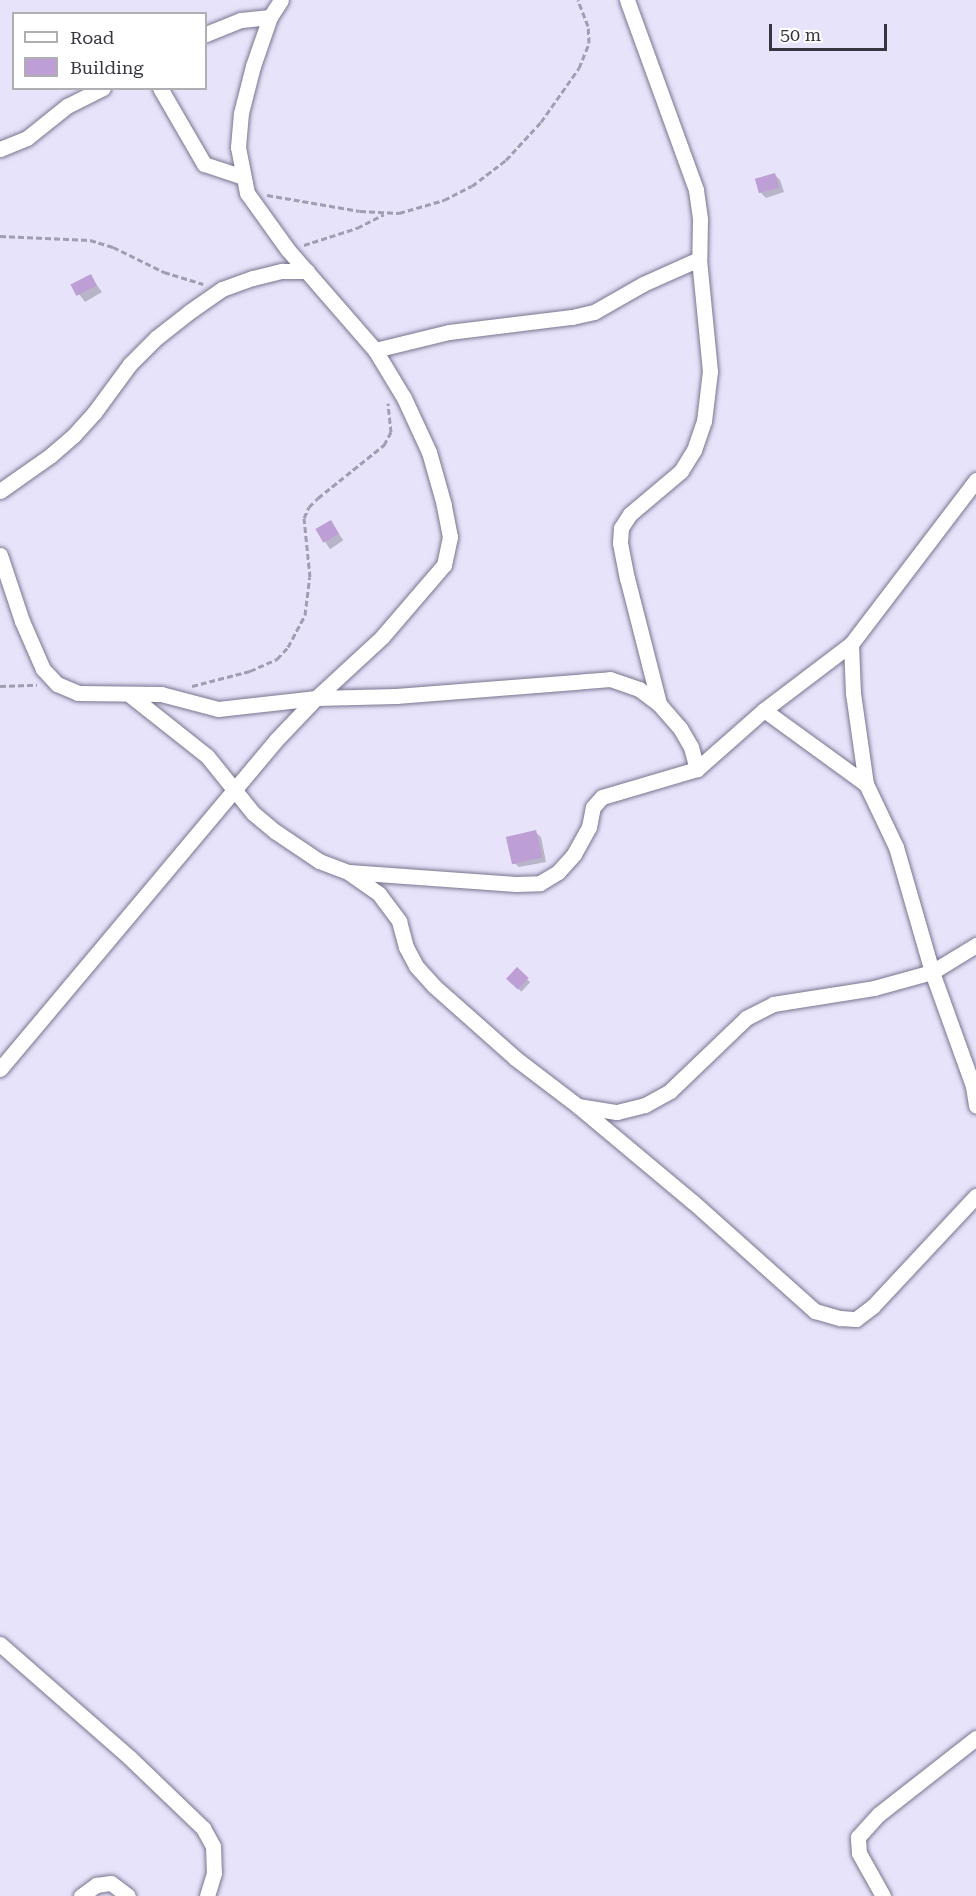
<!DOCTYPE html>
<style>
body{margin:0}
#map{position:relative;width:976px;height:1896px;overflow:hidden;background:#e6e3fa;font-family:"Roboto Serif",serif}
div>[style]{position:absolute}
.shadow>*{inset:0;background:#0003;transform-origin:0 0}
.building>*{inset:0;background:#bd9ed5;transform-origin:0 0}
.path>*{height:3px;margin-top:-1.5px;transform-origin:0;background:repeating-linear-gradient(90deg,#a09eb0 0 6px,transparent 0 9px)}
.roads{filter:drop-shadow(0 0 2px #79758f) drop-shadow(0 0 2px #79758f)}
.street>*{height:15px;margin:-7.5px;padding:0 7.5px;transform-origin:7.5px;border-radius:7.5px;background:#fff}
span{translate:-50% -50%;white-space:nowrap;text-align:center;line-height:1.15;-webkit-text-stroke:6px #fff;paint-order:stroke}
.legend{position:absolute;left:12px;top:12px;width:195px;height:78px;box-sizing:border-box;background:#fff;border:2px solid #afaeb3;margin:0;padding:8px 10px;list-style:none;font-size:18px;color:#373540}
.legend li{display:flex;align-items:center;gap:12px;height:30px}
.legend b{width:30px;border:2px solid #afaeb3}
.scale{position:absolute;left:769px;top:24px;width:118px;height:27px;box-sizing:border-box;border:3px solid #373540;border-top:0;padding-left:8px;font-size:18px;line-height:21px;white-space:nowrap;color:#373540;-webkit-text-stroke:4px #fff;paint-order:stroke}
</style>
<div id="map">
<div class="shadow">
<div style="clip-path:polygon(775px 175px,780px 180px,784px 192px,766px 198px,761px 193px)"></div>
<div style="clip-path:polygon(90px 276px,102px 292px,85px 302px,73px 286px)"></div>
<div style="left:331px;top:522px;width:22px;height:16px;rotate:56deg"></div>
<div style="clip-path:polygon(535px 832px,541px 837px,546px 862px,519px 867px,513px 862px)"></div>
<div style="left:517px;top:970px;width:18px;height:13px;rotate:43deg"></div>
</div>
<div class="building">
<div style="left:775px;top:173px;width:15px;height:21px;rotate:74deg"></div>
<div style="left:91px;top:274px;width:13px;height:23px;rotate:63deg"></div>
<div style="left:331px;top:520px;width:16px;height:18px;rotate:60deg"></div>
<div style="left:536px;top:830px;width:28px;height:31px;rotate:77deg"></div>
<div style="left:517px;top:967px;width:16px;height:16px;rotate:43deg"></div>
</div>
<div class="path">
<div style="left:267px;top:195px;width:94px;rotate:9.8deg"></div>
<div style="left:360px;top:211px;width:39px;rotate:3deg"></div>
<div style="left:399px;top:213px;width:47px;rotate:-16.1deg"></div>
<div style="left:444px;top:200px;width:31px;rotate:-27deg"></div>
<div style="left:472px;top:186px;width:43px;rotate:-37.4deg"></div>
<div style="left:506px;top:160px;width:52px;rotate:-47.4deg"></div>
<div style="left:541px;top:122px;width:66px;rotate:-54.9deg"></div>
<div style="left:579px;top:68px;width:27px;rotate:-68deg"></div>
<div style="left:589px;top:43px;width:17px;rotate:-93deg"></div>
<div style="left:588px;top:26px;width:28px;rotate:-111deg"></div>
<div style="left:0;top:236px;width:90px;rotate:2.5deg"></div>
<div style="left:90px;top:240px;width:24px;rotate:17deg"></div>
<div style="left:113px;top:247px;width:57px;rotate:26.1deg"></div>
<div style="left:164px;top:272px;width:41px;rotate:17.1deg"></div>
<div style="left:304px;top:245px;width:56px;rotate:-17.8deg"></div>
<div style="left:357px;top:228px;width:30px;rotate:-27deg"></div>
<div style="left:0;top:686px;width:37px;rotate:-2deg"></div>
<div style="left:192px;top:686px;width:60px;rotate:-14.5deg"></div>
<div style="left:250px;top:671px;width:30px;rotate:-24deg"></div>
<div style="left:277px;top:659px;width:16px;rotate:-47deg"></div>
<div style="left:288px;top:647px;width:36px;rotate:-62deg"></div>
<div style="left:305px;top:615px;width:38px;rotate:-83deg"></div>
<div style="left:310px;top:577px;width:59px;rotate:-95.8deg"></div>
<div style="left:304px;top:518px;width:12px;rotate:-66deg"></div>
<div style="left:309px;top:507px;width:13px;rotate:-45deg"></div>
<div style="left:318px;top:498px;width:85px;rotate:-38.8deg"></div>
<div style="left:384px;top:445px;width:15px;rotate:-62deg"></div>
<div style="left:391px;top:432px;width:29px;rotate:-96deg"></div>
</div>
<div class="roads">
<div class="street">
<div style="left:627px;top:0;width:202px;rotate:70deg"></div>
<div style="left:696px;top:190px;width:30px;rotate:82deg"></div>
<div style="left:700px;top:220px;width:39px;rotate:91deg"></div>
<div style="left:699px;top:259px;width:113px;rotate:84.4deg"></div>
<div style="left:710px;top:371px;width:50px;rotate:96.8deg"></div>
<div style="left:704px;top:421px;width:31px;rotate:109deg"></div>
<div style="left:694px;top:450px;width:25px;rotate:122deg"></div>
<div style="left:681px;top:471px;width:67px;rotate:139.9deg"></div>
<div style="left:630px;top:514px;width:17px;rotate:123deg"></div>
<div style="left:621px;top:528px;width:15px;rotate:94deg"></div>
<div style="left:620px;top:543px;width:36px;rotate:79deg"></div>
<div style="left:627px;top:578px;width:130px;rotate:75.7deg"></div>
<div style="left:206px;top:34px;width:38px;rotate:-22deg"></div>
<div style="left:241px;top:20px;width:29px;rotate:-6deg"></div>
<div style="left:160px;top:88px;width:88px;rotate:59.9deg"></div>
<div style="left:204px;top:164px;width:41px;rotate:18.4deg"></div>
<div style="left:0;top:149px;width:29px;rotate:-22deg"></div>
<div style="left:27px;top:138px;width:51px;rotate:-38.7deg"></div>
<div style="left:67px;top:106px;width:40px;rotate:-26.6deg"></div>
<div style="left:375px;top:350px;width:76px;rotate:-13.7deg"></div>
<div style="left:449px;top:332px;width:124px;rotate:-7deg"></div>
<div style="left:572px;top:317px;width:23px;rotate:-13deg"></div>
<div style="left:594px;top:312px;width:56px;rotate:-29.7deg"></div>
<div style="left:643px;top:284px;width:61px;rotate:-24.1deg"></div>
<div style="left:976px;top:480px;width:206px;rotate:127.3deg"></div>
<div style="left:851px;top:644px;width:49px;rotate:87.7deg"></div>
<div style="left:853px;top:693px;width:92px;rotate:81.9deg"></div>
<div style="left:866px;top:784px;width:70px;rotate:64.5deg"></div>
<div style="left:896px;top:847px;width:130px;rotate:73.9deg"></div>
<div style="left:932px;top:972px;width:121px;rotate:70.2deg"></div>
<div style="left:973px;top:1086px;width:20px;rotate:81deg"></div>
<div style="left:0;top:491px;width:62px;rotate:-35.2deg"></div>
<div style="left:51px;top:455px;width:30px;rotate:-41deg"></div>
<div style="left:74px;top:435px;width:30px;rotate:-48deg"></div>
<div style="left:94px;top:413px;width:61px;rotate:-53.7deg"></div>
<div style="left:130px;top:364px;width:37px;rotate:-45deg"></div>
<div style="left:156px;top:338px;width:42px;rotate:-38.2deg"></div>
<div style="left:189px;top:312px;width:40px;rotate:-34.9deg"></div>
<div style="left:222px;top:289px;width:33px;rotate:-20deg"></div>
<div style="left:253px;top:278px;width:30px;rotate:-14deg"></div>
<div style="left:282px;top:271px;width:25px"></div>
<div style="left:0;top:555px;width:70px;rotate:71.6deg"></div>
<div style="left:22px;top:621px;width:52px;rotate:66.4deg"></div>
<div style="left:43px;top:669px;width:21px;rotate:47deg"></div>
<div style="left:57px;top:684px;width:23px;rotate:23deg"></div>
<div style="left:78px;top:693px;width:83px;rotate:0.7deg"></div>
<div style="left:161px;top:694px;width:59px;rotate:14.7deg"></div>
<div style="left:218px;top:709px;width:99px;rotate:-6.4deg"></div>
<div style="left:316px;top:698px;width:80px;rotate:-1.4deg"></div>
<div style="left:396px;top:696px;width:215px;rotate:-4.5deg"></div>
<div style="left:610px;top:679px;width:31px;rotate:19deg"></div>
<div style="left:639px;top:689px;width:25px;rotate:37deg"></div>
<div style="left:659px;top:704px;width:32px;rotate:49deg"></div>
<div style="left:680px;top:728px;width:22px;rotate:60deg"></div>
<div style="left:691px;top:747px;width:23px;rotate:75deg"></div>
<div style="left:130px;top:695px;width:98px;rotate:38.4deg"></div>
<div style="left:207px;top:756px;width:73px;rotate:51.1deg"></div>
<div style="left:253px;top:813px;width:30px;rotate:40deg"></div>
<div style="left:276px;top:832px;width:52px;rotate:34deg"></div>
<div style="left:319px;top:861px;width:31px;rotate:21deg"></div>
<div style="left:348px;top:872px;width:38px;rotate:35deg"></div>
<div style="left:379px;top:894px;width:34px;rotate:53deg"></div>
<div style="left:399px;top:921px;width:27px;rotate:75deg"></div>
<div style="left:406px;top:947px;width:21px;rotate:62deg"></div>
<div style="left:416px;top:966px;width:27px;rotate:48deg"></div>
<div style="left:434px;top:986px;width:108px;rotate:41.6deg"></div>
<div style="left:515px;top:1058px;width:79px;rotate:37.3deg"></div>
<div style="left:578px;top:1106px;width:150px;rotate:39.9deg"></div>
<div style="left:693px;top:1202px;width:164px;rotate:41.8deg"></div>
<div style="left:815px;top:1311px;width:26px;rotate:16deg"></div>
<div style="left:840px;top:1318px;width:16px;rotate:4deg"></div>
<div style="left:856px;top:1319px;width:21px;rotate:-37deg"></div>
<div style="left:873px;top:1306px;width:151px;rotate:-46.9deg"></div>
<div style="left:764px;top:710px;width:126px;rotate:36deg"></div>
<div style="left:349px;top:872px;width:167px;rotate:4.1deg"></div>
<div style="left:516px;top:884px;width:24px;rotate:-2deg"></div>
<div style="left:540px;top:883px;width:21px;rotate:-31deg"></div>
<div style="left:558px;top:872px;width:24px;rotate:-48deg"></div>
<div style="left:574px;top:854px;width:31px;rotate:-61deg"></div>
<div style="left:589px;top:827px;width:20px;rotate:-79deg"></div>
<div style="left:593px;top:807px;width:13px;rotate:-48deg"></div>
<div style="left:602px;top:797px;width:99px;rotate:-16.4deg"></div>
<div style="left:697px;top:769px;width:89px;rotate:-41.4deg"></div>
<div style="left:764px;top:710px;width:109px;rotate:-37.2deg"></div>
<div style="left:0;top:1069px;width:429px;rotate:-50deg"></div>
<div style="left:276px;top:740px;width:58px;rotate:-46.4deg"></div>
<div style="left:316px;top:698px;width:90px;rotate:-42.7deg"></div>
<div style="left:382px;top:637px;width:95px;rotate:-49.3deg"></div>
<div style="left:444px;top:565px;width:29px;rotate:-78deg"></div>
<div style="left:450px;top:537px;width:33px;rotate:-101deg"></div>
<div style="left:444px;top:505px;width:55px;rotate:-105.8deg"></div>
<div style="left:429px;top:452px;width:60px;rotate:-114.8deg"></div>
<div style="left:404px;top:398px;width:56px;rotate:-121.1deg"></div>
<div style="left:375px;top:350px;width:133px;rotate:-131deg"></div>
<div style="left:288px;top:250px;width:70px;rotate:-125.7deg"></div>
<div style="left:247px;top:193px;width:47px;rotate:-101.1deg"></div>
<div style="left:238px;top:147px;width:34px;rotate:-85deg"></div>
<div style="left:241px;top:113px;width:49px;rotate:-75.7deg"></div>
<div style="left:253px;top:66px;width:52px;rotate:-70.9deg"></div>
<div style="left:270px;top:17px;width:20px;rotate:-57deg"></div>
<div style="left:578px;top:1106px;width:39px;rotate:9deg"></div>
<div style="left:617px;top:1112px;width:29px;rotate:-14deg"></div>
<div style="left:645px;top:1105px;width:29px;rotate:-29deg"></div>
<div style="left:670px;top:1091px;width:105px;rotate:-43.8deg"></div>
<div style="left:746px;top:1018px;width:30px;rotate:-27deg"></div>
<div style="left:773px;top:1004px;width:102px;rotate:-9deg"></div>
<div style="left:874px;top:988px;width:60px;rotate:-15.4deg"></div>
<div style="left:932px;top:972px;width:52px;rotate:-31.5deg"></div>
<div style="left:0;top:1644px;width:171px;rotate:41.2deg"></div>
<div style="left:129px;top:1757px;width:103px;rotate:43.8deg"></div>
<div style="left:203px;top:1828px;width:21px;rotate:61deg"></div>
<div style="left:213px;top:1846px;width:27px;rotate:88deg"></div>
<div style="left:214px;top:1873px;width:24px;rotate:107deg"></div>
<div style="left:81px;top:1896px;width:19px;rotate:-36deg"></div>
<div style="left:96px;top:1885px;width:15px;rotate:-8deg"></div>
<div style="left:111px;top:1883px;width:21px;rotate:37deg"></div>
<div style="left:883px;top:1896px;width:49px;rotate:-119.2deg"></div>
<div style="left:859px;top:1853px;width:16px;rotate:-94deg"></div>
<div style="left:858px;top:1837px;width:31px;rotate:-48deg"></div>
<div style="left:879px;top:1814px;width:123px;rotate:-38.1deg"></div>
</div>
</div>
<ul class="legend">
<li><b style="height:8px;background:#fff"></b>Road</li>
<li><b style="height:16px;background:#bd9ed5"></b>Building</li>
</ul>
<div class="scale">50 m</div>
</div>
